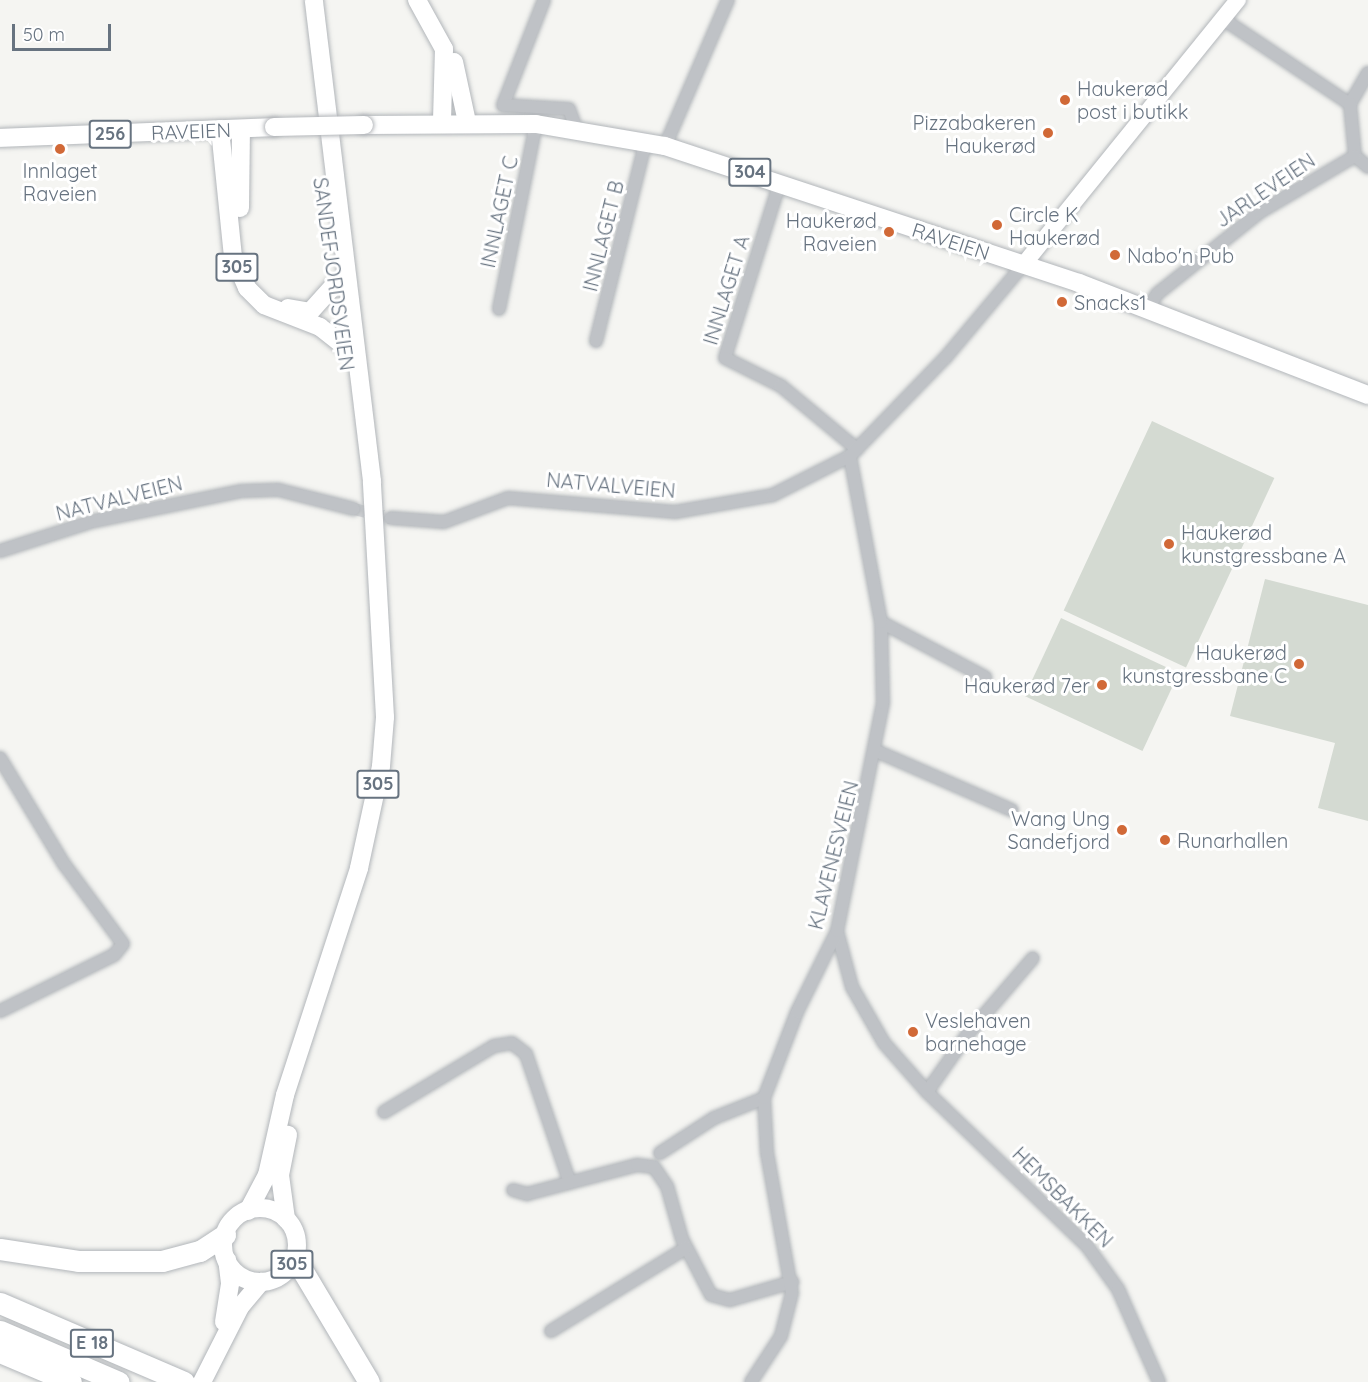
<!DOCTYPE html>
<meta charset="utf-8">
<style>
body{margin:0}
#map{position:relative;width:1368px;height:1382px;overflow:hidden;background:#f5f5f2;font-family:Quicksand,sans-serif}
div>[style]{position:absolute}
.green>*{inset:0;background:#d4dad2;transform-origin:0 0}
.street-tunnel>*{height:12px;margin-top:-6px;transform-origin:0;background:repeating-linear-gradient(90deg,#d2d4d6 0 12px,transparent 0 18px)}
.roads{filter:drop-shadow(0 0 2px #b2b6ba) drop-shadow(0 0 2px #b2b6ba)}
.street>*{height:12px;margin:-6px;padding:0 6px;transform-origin:6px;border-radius:6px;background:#bfc2c6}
.secondary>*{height:16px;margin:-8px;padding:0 8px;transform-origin:8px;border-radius:8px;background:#fff}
.primary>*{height:18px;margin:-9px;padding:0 9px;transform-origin:9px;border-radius:9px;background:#fff}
.primary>.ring{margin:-9px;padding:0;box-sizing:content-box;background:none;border:18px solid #fff;border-radius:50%}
.highway>*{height:21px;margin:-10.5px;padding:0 10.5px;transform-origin:10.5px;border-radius:10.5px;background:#fff}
.bridges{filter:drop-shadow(0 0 2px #b3b6ba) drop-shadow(0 0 2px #b3b6ba)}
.primary-bridge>*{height:18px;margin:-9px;padding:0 9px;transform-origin:9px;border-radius:9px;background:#fff}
.dots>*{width:16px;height:16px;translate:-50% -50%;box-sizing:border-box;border:3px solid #fff;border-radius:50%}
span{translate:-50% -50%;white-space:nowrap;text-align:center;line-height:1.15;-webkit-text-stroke:6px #fff;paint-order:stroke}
.shield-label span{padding:2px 4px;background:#fff;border:2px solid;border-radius:4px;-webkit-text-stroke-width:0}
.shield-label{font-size:18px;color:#677380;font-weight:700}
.poi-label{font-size:20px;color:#677380}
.left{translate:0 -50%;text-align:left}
.right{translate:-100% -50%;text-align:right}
.street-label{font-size:20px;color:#677380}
.scale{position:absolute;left:12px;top:24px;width:99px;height:27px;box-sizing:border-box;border:3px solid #677380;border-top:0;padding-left:8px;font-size:18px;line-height:21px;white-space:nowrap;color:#677380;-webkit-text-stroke:4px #fff;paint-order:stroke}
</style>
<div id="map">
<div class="green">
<div style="left:1152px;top:421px;width:135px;height:209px;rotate:25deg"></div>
<div style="clip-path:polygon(1265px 579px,1368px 605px,1368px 821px,1318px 808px,1335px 743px,1230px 716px)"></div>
<div style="left:1061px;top:618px;width:130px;height:86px;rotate:25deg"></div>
</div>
<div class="street-tunnel">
<div style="left:354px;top:509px;width:38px;rotate:14deg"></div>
</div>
<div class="roads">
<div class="street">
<div style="left:544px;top:0;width:113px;rotate:111.3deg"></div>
<div style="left:503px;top:105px;width:66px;rotate:3.5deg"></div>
<div style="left:569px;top:109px;width:20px;rotate:70deg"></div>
<div style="left:1223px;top:19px;width:153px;rotate:33.8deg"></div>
<div style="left:1350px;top:104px;width:36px;rotate:-60deg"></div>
<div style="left:1350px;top:104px;width:52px;rotate:84.5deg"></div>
<div style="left:1355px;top:156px;width:17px;rotate:40deg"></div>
<div style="left:665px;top:146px;width:159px;rotate:-66.7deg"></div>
<div style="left:780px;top:182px;width:184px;rotate:107.4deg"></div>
<div style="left:725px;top:358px;width:63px;rotate:26.6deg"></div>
<div style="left:781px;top:386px;width:99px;rotate:39.7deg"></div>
<div style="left:499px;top:309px;width:189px;rotate:-78.7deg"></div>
<div style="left:1148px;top:309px;width:17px;rotate:-59deg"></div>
<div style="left:1157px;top:294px;width:132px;rotate:-38.5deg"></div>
<div style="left:1260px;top:212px;width:110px;rotate:-30.5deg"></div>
<div style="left:596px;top:341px;width:206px;rotate:-76deg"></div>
<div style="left:391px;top:518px;width:53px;rotate:4.3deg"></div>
<div style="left:444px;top:522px;width:68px;rotate:-20.6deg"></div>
<div style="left:508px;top:498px;width:168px;rotate:4.8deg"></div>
<div style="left:675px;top:512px;width:99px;rotate:-9.8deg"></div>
<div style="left:773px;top:495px;width:86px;rotate:-26.9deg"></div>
<div style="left:850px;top:456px;width:138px;rotate:-45.9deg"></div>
<div style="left:946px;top:357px;width:121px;rotate:-50deg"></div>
<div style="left:0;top:551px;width:99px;rotate:-17.7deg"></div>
<div style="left:94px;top:521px;width:151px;rotate:-11.5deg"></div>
<div style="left:242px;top:491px;width:37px;rotate:-2deg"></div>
<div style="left:279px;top:490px;width:77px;rotate:14.2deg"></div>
<div style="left:881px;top:622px;width:118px;rotate:27.9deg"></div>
<div style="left:876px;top:751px;width:148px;rotate:23.5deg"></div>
<div style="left:0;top:758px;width:124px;rotate:58.9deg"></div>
<div style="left:64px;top:864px;width:99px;rotate:53.6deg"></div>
<div style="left:123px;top:944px;width:14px;rotate:129deg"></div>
<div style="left:114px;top:955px;width:127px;rotate:153.8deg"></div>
<div style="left:837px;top:931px;width:58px;rotate:75deg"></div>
<div style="left:852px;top:987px;width:64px;rotate:60.3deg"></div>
<div style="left:884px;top:1043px;width:65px;rotate:48.7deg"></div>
<div style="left:927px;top:1092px;width:222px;rotate:43.9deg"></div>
<div style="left:1087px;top:1246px;width:53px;rotate:54.2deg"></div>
<div style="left:1118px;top:1289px;width:102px;rotate:66.2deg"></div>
<div style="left:927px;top:1092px;width:70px;rotate:-54.9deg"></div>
<div style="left:967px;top:1035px;width:101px;rotate:-49.4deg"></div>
<div style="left:384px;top:1112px;width:128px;rotate:-31deg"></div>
<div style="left:494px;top:1046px;width:18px;rotate:-9deg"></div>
<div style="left:512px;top:1043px;width:18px;rotate:38deg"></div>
<div style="left:526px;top:1054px;width:136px;rotate:71.2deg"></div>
<div style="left:660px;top:1153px;width:64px;rotate:-32.9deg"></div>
<div style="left:714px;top:1118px;width:54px;rotate:-21.8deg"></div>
<div style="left:513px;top:1190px;width:15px;rotate:16deg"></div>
<div style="left:527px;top:1194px;width:114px;rotate:-14.8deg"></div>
<div style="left:637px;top:1165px;width:17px;rotate:7deg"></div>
<div style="left:654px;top:1167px;width:23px;rotate:56deg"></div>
<div style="left:667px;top:1186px;width:55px;rotate:74.2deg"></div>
<div style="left:682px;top:1239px;width:63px;rotate:62.6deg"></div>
<div style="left:711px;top:1295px;width:20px;rotate:15deg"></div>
<div style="left:730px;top:1300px;width:65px;rotate:-16.2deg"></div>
<div style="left:551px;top:1331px;width:158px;rotate:-31.6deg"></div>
<div style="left:751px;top:1382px;width:55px;rotate:-56.9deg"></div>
<div style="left:781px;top:1336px;width:44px;rotate:-75.7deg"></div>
<div style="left:792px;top:1293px;width:142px;rotate:-100.1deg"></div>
<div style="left:767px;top:1153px;width:55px;rotate:-93.1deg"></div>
<div style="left:764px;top:1098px;width:92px;rotate:-69deg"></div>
<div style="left:797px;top:1012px;width:90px;rotate:-63.7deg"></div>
<div style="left:837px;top:931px;width:233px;rotate:-78.6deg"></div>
<div style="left:883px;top:703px;width:81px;rotate:-91.4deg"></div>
<div style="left:881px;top:622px;width:169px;rotate:-100.6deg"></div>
</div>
<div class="secondary">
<div style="left:1024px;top:264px;width:340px;rotate:-51deg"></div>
</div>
<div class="primary">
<div style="left:417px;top:0;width:56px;rotate:61.1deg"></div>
<div style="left:444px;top:49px;width:73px;rotate:91.6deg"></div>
<div style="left:454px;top:62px;width:61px;rotate:77.8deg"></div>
<div style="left:364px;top:125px;width:172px;rotate:-0.3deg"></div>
<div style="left:536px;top:124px;width:131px;rotate:9.7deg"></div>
<div style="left:665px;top:146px;width:436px;rotate:18.3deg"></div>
<div style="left:1079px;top:283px;width:310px;rotate:21.2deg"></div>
<div style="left:220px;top:129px;width:128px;rotate:84.2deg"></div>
<div style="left:233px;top:256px;width:35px;rotate:66deg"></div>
<div style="left:247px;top:288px;width:24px;rotate:45deg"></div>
<div style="left:264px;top:305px;width:60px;rotate:21.4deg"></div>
<div style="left:320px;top:327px;width:31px;rotate:38deg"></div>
<div style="left:0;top:138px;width:274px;rotate:-2.3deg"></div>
<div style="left:240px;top:208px;width:79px;rotate:-89.3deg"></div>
<div style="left:288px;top:308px;width:22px;rotate:10deg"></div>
<div style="left:310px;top:312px;width:38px;rotate:-48deg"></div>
<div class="ring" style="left:223px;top:1208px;width:56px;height:56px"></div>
<div style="left:248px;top:1211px;width:41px;rotate:-62.2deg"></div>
<div style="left:267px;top:1175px;width:82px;rotate:-77.3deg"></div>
<div style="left:285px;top:1095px;width:239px;rotate:-71.9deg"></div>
<div style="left:359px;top:868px;width:104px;rotate:-77.8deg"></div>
<div style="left:381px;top:766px;width:49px;rotate:-85.3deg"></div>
<div style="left:385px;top:717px;width:236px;rotate:-93.2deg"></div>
<div style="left:372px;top:481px;width:484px;rotate:-96.9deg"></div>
<div style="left:286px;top:1219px;width:44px;rotate:-97.8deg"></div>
<div style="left:280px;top:1175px;width:41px;rotate:-78.7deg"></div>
<div style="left:224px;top:1322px;width:39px;rotate:-81deg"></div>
<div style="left:230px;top:1283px;width:23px;rotate:-97deg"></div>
<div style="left:202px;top:1382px;width:84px;rotate:-63.1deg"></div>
<div style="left:240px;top:1307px;width:33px;rotate:-50deg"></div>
</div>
<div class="highway">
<div style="left:0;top:1249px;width:79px;rotate:8.7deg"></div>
<div style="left:78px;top:1261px;width:84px"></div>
<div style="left:162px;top:1261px;width:39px;rotate:-15deg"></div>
<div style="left:200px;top:1251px;width:30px;rotate:-33deg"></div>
<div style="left:295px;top:1258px;width:144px;rotate:59.2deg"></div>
<div style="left:0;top:1303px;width:200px;rotate:23.2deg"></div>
<div style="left:0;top:1331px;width:129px;rotate:23.2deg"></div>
<div style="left:0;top:1352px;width:77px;rotate:22.9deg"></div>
</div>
</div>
<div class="bridges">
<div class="primary-bridge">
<div style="left:274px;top:127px;width:90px;rotate:-1.3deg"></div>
</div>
</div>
<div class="dots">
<div style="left:1065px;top:100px;background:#d16937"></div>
<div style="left:1048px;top:133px;background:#d16937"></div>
<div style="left:60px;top:149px;background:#d16937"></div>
<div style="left:997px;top:225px;background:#d16937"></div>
<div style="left:889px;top:232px;background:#d16937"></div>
<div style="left:1115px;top:255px;background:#d16937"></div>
<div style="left:1062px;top:302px;background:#d16937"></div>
<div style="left:1169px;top:544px;background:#d16937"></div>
<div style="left:1299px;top:664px;background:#d16937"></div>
<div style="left:1102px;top:685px;background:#d16937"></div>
<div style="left:1122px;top:830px;background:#d16937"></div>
<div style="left:1165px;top:840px;background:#d16937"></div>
<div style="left:913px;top:1032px;background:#d16937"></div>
</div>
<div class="shield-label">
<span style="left:110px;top:134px">256</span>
<span style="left:750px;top:172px">304</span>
<span style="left:237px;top:267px">305</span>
<span style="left:378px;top:784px">305</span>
<span style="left:292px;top:1264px">305</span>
<span style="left:92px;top:1343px">E 18</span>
</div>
<div class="poi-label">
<span class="left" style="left:1077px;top:100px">Haukerød<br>post i butikk</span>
<span class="right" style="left:1036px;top:134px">Pizzabakeren<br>Haukerød</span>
<span style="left:60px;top:182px">Innlaget<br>Raveien</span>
<span class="left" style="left:1009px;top:226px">Circle K<br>Haukerød</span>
<span class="right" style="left:877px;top:232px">Haukerød<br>Raveien</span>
<span class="left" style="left:1127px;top:255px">Nabo'n Pub</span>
<span class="left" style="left:1074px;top:302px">Snacks1</span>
<span class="left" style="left:1181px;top:544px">Haukerød<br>kunstgressbane A</span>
<span class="right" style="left:1287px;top:664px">Haukerød<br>kunstgressbane C</span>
<span class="right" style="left:1090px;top:685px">Haukerød 7er</span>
<span class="right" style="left:1110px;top:830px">Wang Ung<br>Sandefjord</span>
<span class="left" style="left:1177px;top:840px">Runarhallen</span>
<span class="left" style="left:925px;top:1032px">Veslehaven<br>barnehage</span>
</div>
<div class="street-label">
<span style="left:191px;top:131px;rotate:-2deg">RAVEIEN</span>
<span style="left:1265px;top:190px;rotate:-34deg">JARLEVEIEN</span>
<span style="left:499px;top:212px;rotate:-78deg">INNLAGET C</span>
<span style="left:603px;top:236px;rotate:-76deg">INNLAGET B</span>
<span style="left:951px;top:241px;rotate:18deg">RAVEIEN</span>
<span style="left:334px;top:274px;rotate:82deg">SANDEFJORDSVEIEN</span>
<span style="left:726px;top:290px;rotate:-73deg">INNLAGET A</span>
<span style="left:611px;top:485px;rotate:5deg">NATVALVEIEN</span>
<span style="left:119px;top:498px;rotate:-14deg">NATVALVEIEN</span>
<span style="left:833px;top:855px;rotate:-76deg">KLAVENESVEIEN</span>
<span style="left:1063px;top:1197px;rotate:45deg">HEMSBAKKEN</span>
</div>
<div class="scale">50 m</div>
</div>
